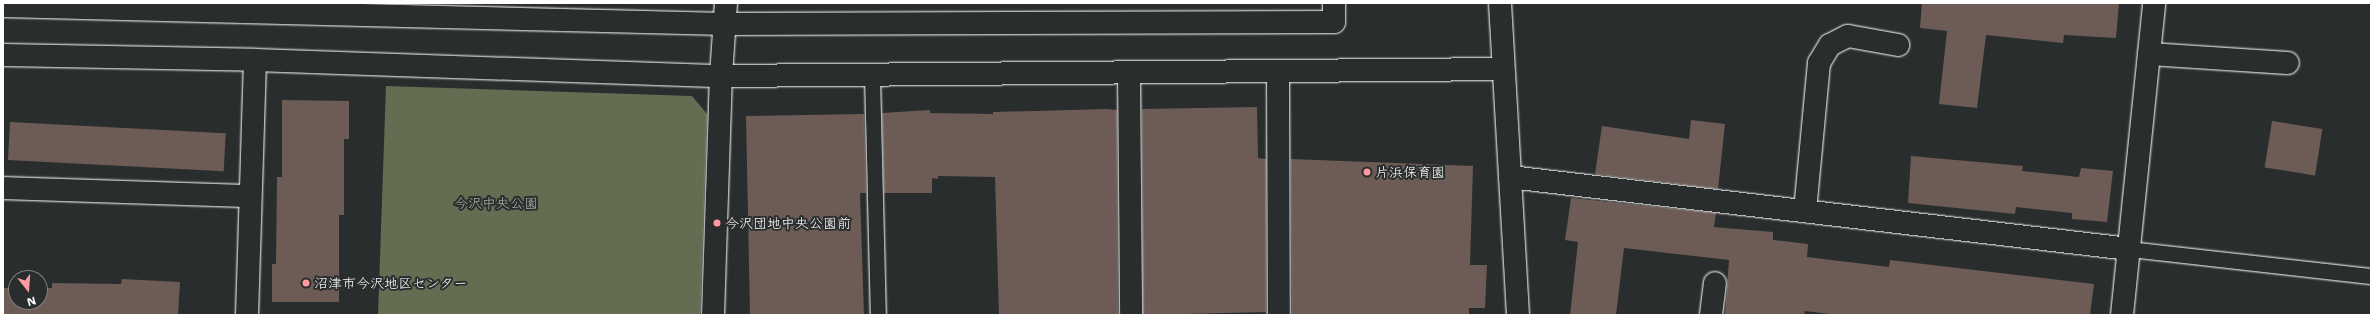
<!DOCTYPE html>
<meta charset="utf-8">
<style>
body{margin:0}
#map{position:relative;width:2374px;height:318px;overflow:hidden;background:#2a2d2e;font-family:"Shantell Sans","Klee One",sans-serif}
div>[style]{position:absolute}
.green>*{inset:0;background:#646c52}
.building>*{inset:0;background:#6c5c55;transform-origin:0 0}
.roads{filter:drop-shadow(0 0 1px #fff) drop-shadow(0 0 1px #fff)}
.service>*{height:15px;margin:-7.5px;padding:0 7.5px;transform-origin:7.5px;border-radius:7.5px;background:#2a2d2e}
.minor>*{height:22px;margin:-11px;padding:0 11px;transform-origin:11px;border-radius:11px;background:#2a2d2e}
.tertiary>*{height:22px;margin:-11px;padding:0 11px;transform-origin:11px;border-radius:11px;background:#2a2d2e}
.dots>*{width:11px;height:11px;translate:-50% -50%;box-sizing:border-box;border:2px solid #2a2d2e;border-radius:50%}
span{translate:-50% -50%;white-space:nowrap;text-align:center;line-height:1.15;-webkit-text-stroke:4px #2a2d2e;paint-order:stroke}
.poi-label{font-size:14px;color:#fff}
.left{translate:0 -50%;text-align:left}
.park-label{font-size:14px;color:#b2b6a8}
.frame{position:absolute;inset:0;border:4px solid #fff;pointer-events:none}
.north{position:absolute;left:8px;top:270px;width:40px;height:40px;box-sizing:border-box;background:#2a2d2e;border:1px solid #7f8182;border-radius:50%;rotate:163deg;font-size:11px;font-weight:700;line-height:16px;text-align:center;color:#fff}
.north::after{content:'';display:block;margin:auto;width:14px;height:18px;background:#ff9aa2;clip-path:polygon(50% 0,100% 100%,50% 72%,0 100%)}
</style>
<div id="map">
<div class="green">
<div style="clip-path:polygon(386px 86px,692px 96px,707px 114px,700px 315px,378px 315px)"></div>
</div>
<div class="building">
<div style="clip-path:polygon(1922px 3px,2119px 3px,2116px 38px,2064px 35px,2063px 43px,1986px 35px,1977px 108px,1939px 104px,1947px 31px,1920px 28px)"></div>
<div style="clip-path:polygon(282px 100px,349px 101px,349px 139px,344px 139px,344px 215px,339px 215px,339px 302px,272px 302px,272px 264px,276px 264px,277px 177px,282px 177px)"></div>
<div style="clip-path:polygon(1257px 107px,1258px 158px,1266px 159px,1266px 312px,1143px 315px,1142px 109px)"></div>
<div style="clip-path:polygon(1107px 109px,1117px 110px,1118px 315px,999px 315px,995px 177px,938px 176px,938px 179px,932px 178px,932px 193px,884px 193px,882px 113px,930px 110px,930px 113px,993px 114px,993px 112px)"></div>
<div style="clip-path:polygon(864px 114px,866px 193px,860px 193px,864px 315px,750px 315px,746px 116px)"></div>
<div style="clip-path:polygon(1691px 120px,1725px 124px,1718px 189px,1595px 174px,1602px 126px,1689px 139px)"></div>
<div style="left:2272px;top:121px;width:51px;height:47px;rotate:9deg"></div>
<div style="left:10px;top:122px;width:216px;height:38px;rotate:3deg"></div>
<div style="clip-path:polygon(1911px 156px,2023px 166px,2022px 171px,2079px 177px,2081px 168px,2113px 171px,2107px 222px,2072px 219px,2072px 213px,2016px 207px,2015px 214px,1908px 203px)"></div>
<div style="clip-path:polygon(1291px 159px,1473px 166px,1470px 265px,1487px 265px,1485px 308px,1469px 308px,1469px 315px,1292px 315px)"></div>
<div style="clip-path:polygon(1571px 198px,1716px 213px,1714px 227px,1773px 232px,1773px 240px,1808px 244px,1807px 257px,1889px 267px,1890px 260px,2094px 284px,2090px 315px,1838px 315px,1805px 311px,1804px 315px,1725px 315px,1729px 260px,1624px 248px,1616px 315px,1570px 315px,1578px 242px,1565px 240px)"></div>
<div style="clip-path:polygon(122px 279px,180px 282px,178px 315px,3px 315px,3px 288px,16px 288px,16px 302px,40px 302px,40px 288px,52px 288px,52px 283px,121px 284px)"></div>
</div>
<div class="roads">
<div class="service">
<div style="left:872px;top:75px;width:240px;rotate:88.6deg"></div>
<div style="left:2129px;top:249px;width:244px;rotate:6.4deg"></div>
</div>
<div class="minor">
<div style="left:1500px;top:3px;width:313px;rotate:86.7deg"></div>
<div style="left:3px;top:6px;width:723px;rotate:1.43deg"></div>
<div style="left:726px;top:24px;width:608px;rotate:-0.19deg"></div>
<div style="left:1334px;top:22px;width:19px;rotate:-90deg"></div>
<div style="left:2149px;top:54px;width:139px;rotate:3.7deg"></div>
<div style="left:3px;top:55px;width:252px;rotate:1.1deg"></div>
<div style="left:255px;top:60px;width:466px;rotate:2deg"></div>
<div style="left:721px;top:76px;width:782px;rotate:-0.51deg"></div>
<div style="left:1278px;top:71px;width:244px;rotate:89.8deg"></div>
<div style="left:1129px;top:72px;width:243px;rotate:89.5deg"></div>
<div style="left:1510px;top:177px;width:623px;rotate:6.63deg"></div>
<div style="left:3px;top:188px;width:247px;rotate:1.9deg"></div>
<div style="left:1805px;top:211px;width:149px;rotate:-84.6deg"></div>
<div style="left:1819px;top:63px;width:21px;rotate:-59deg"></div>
<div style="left:1830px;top:45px;width:20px;rotate:-27deg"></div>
<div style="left:1848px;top:36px;width:51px;rotate:10.2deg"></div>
<div style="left:247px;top:315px;width:255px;rotate:-88.2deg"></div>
<div style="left:1711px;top:315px;width:32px;rotate:-83deg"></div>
<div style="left:2122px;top:315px;width:314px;rotate:-84.1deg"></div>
</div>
<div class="tertiary">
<div style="left:713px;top:315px;width:239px;rotate:-88.1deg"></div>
<div style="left:721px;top:76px;width:73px;rotate:-86.1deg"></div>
</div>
</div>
<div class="dots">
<div style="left:1367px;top:172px;background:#ff9aa2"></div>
<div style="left:717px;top:223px;background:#ff9aa2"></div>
<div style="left:306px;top:283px;background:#ff9aa2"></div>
</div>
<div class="poi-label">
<span class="left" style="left:1375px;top:172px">片浜保育園</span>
<span class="left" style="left:725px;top:223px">今沢団地中央公園前</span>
<span class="left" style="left:314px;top:283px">沼津市今沢地区センター</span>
</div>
<div class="park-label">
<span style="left:496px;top:203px">今沢中央公園</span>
</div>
<div class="frame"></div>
<div class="north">N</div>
</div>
